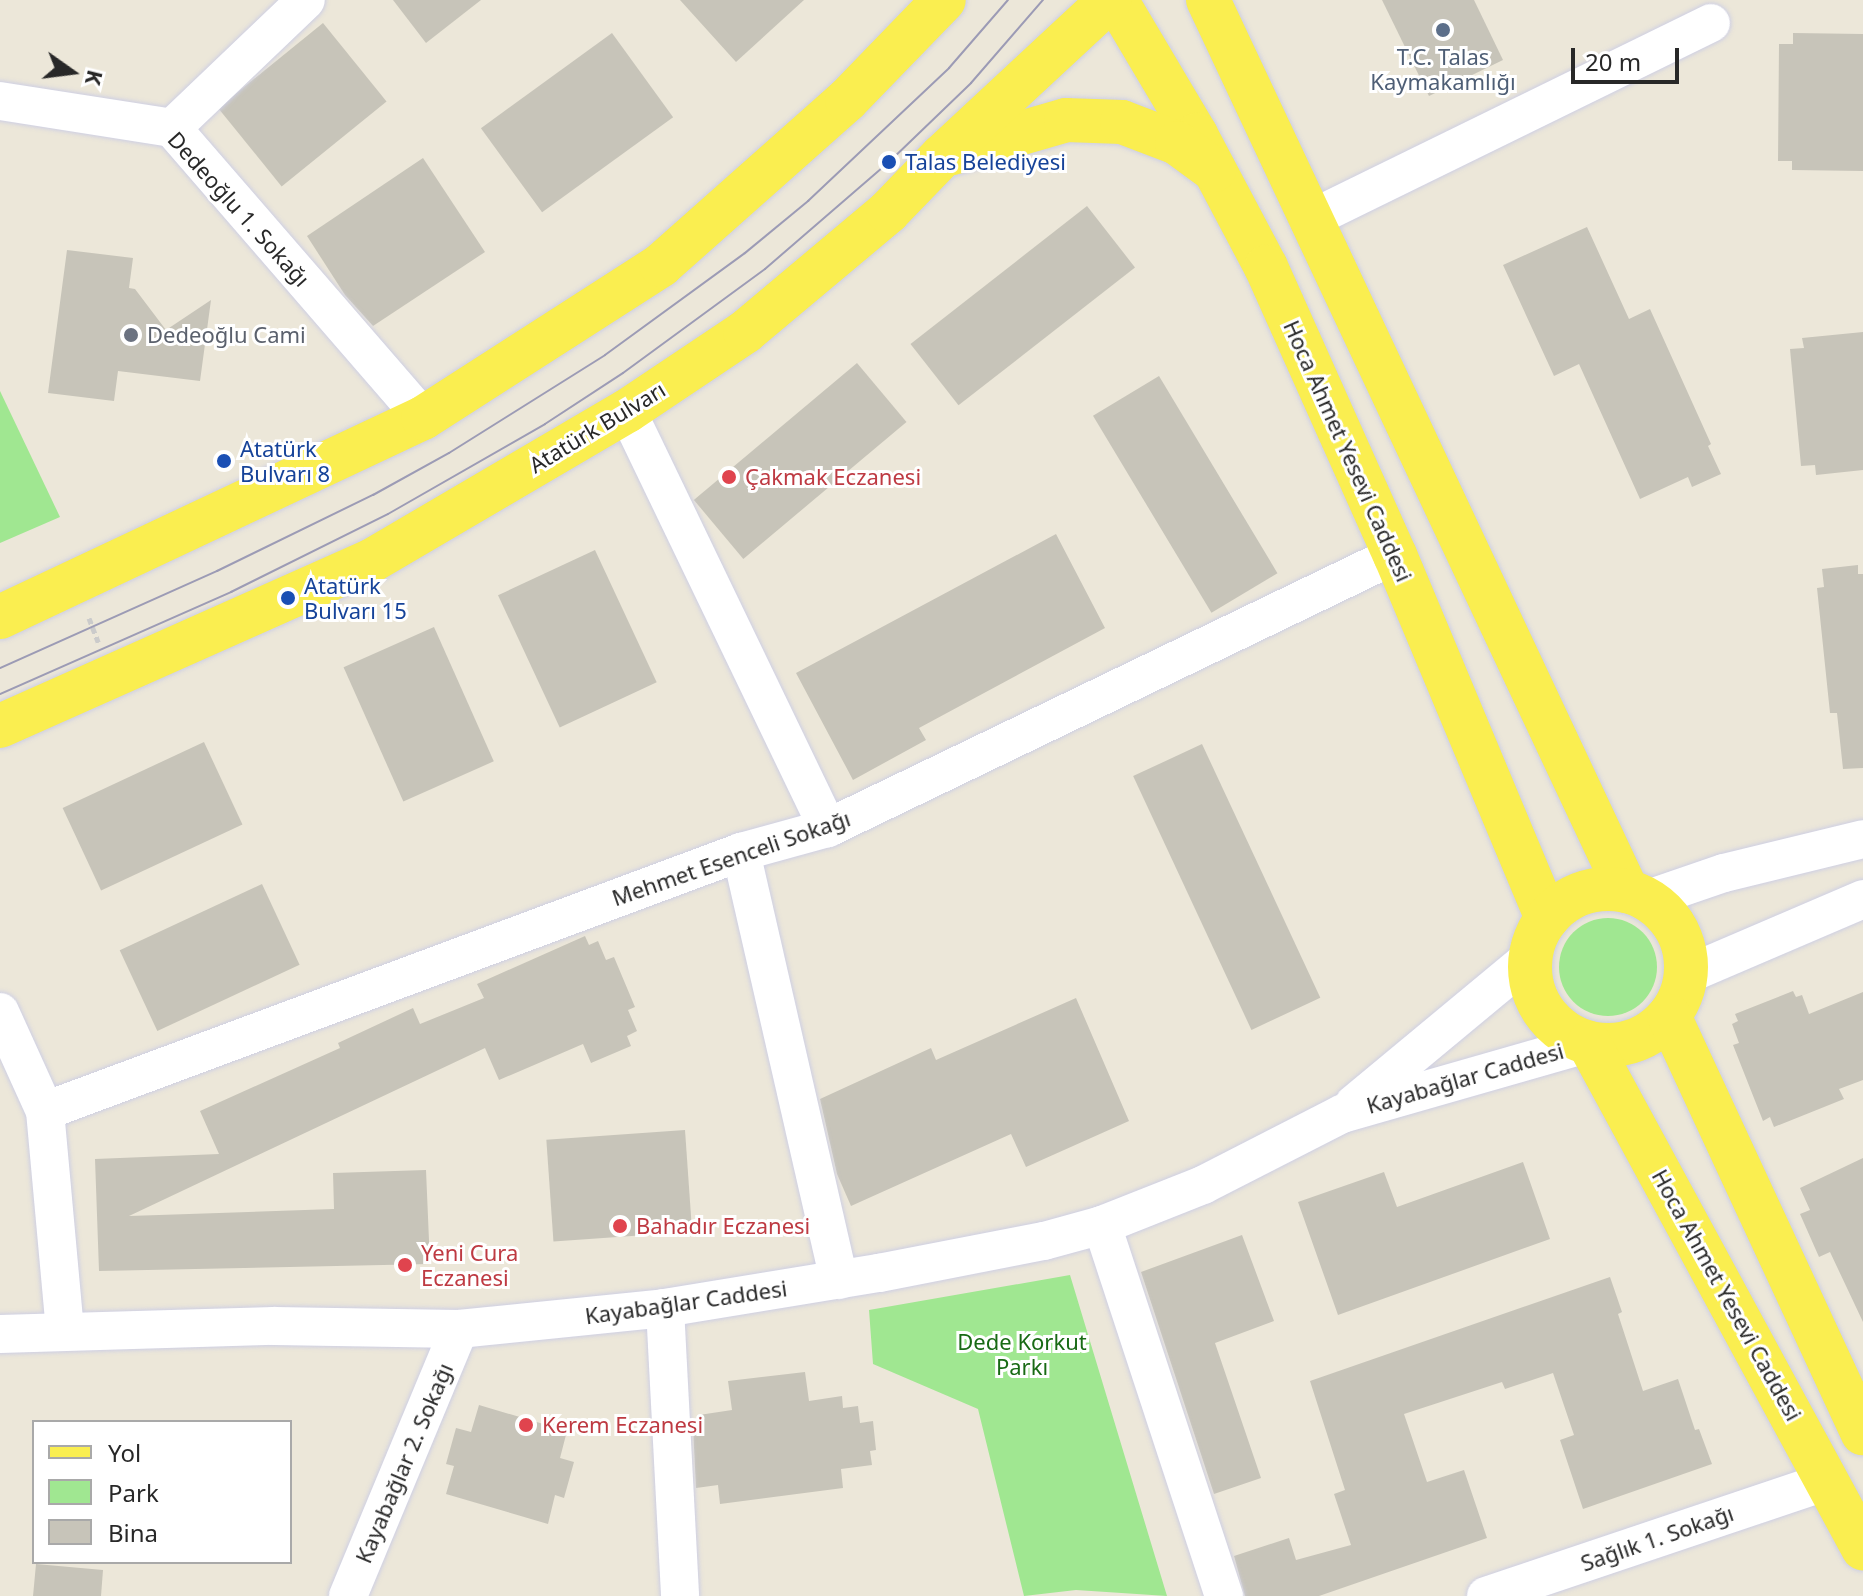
<!DOCTYPE html>
<meta charset="utf-8">
<style>
body{margin:0}
#map{position:relative;width:1863px;height:1596px;overflow:hidden;background:#ece7d9;font-family:"Noto Sans",sans-serif}
div>[style]{position:absolute}
.green>*{inset:0;background:#a0e791}
.round{border-radius:50%}
.building>*{inset:0;background:#c7c4b9;transform-origin:0 0}
.path>*{height:5px;margin-top:-2.5px;transform-origin:0;background:repeating-linear-gradient(90deg,#cbcbcb 0 6px,transparent 0 10px)}
.roads{filter:drop-shadow(0 0 2px #cecfe3) drop-shadow(0 0 2px #cecfe3)}
.minor>*{height:38px;margin:-19px;padding:0 19px;transform-origin:19px;border-radius:19px;background:#fff}
.major>*{height:44px;margin:-22px;padding:0 22px;transform-origin:22px;border-radius:22px;background:#faee50}
.major>.ring{margin:-22px;padding:0;box-sizing:content-box;background:none;border:44px solid #faee50;border-radius:50%}
.tram>*{height:2px;margin:-1px;padding:0 1px;transform-origin:1px;border-radius:1px;background:#9c9bb5}
.dots>*{width:22px;height:22px;translate:-50% -50%;box-sizing:border-box;border:4px solid #fff;border-radius:50%}
span{translate:-50% -50%;white-space:nowrap;text-align:center;line-height:1.15;-webkit-text-stroke:6px #fff;paint-order:stroke}
.service-label{font-size:22px;color:#4e5e75}
.transit-label{font-size:22px;color:#164399}
.left{translate:0 -50%;text-align:left}
.street-label{font-size:22px;color:#282828}
.worship-label{font-size:22px;color:#5b616d}
.health-label{font-size:22px;color:#be3a42}
.park-label{font-size:22px;color:#186a14}
.legend{position:absolute;left:32px;top:1420px;width:260px;height:144px;box-sizing:border-box;background:#fff;border:2px solid #a9a9a9;margin:0;padding:10px 14px;list-style:none;font-size:24px;color:#282828}
.legend li{display:flex;align-items:center;gap:16px;height:40px}
.legend b{width:40px;border:2px solid #a9a9a9}
.north{position:absolute;left:32px;top:32px;width:80px;height:80px;-webkit-text-stroke:6px #fff;paint-order:stroke;rotate:104deg;font-size:22px;font-weight:700;line-height:32px;text-align:center;color:#282828}
.north::after{content:'';display:block;margin:auto;width:28px;height:36px;background:#282828;clip-path:polygon(50% 0,100% 100%,50% 72%,0 100%)}
.scale{position:absolute;left:1571px;top:48px;width:108px;height:36px;box-sizing:border-box;border:4px solid #282828;border-top:0;padding-left:10px;font-size:24px;line-height:28px;white-space:nowrap;color:#282828;-webkit-text-stroke:6px #fff;paint-order:stroke}
</style>
<div id="map">
<div class="green">
<div style="clip-path:polygon(0 391px,60px 517px,0 543px)"></div>
<div class="round" style="left:1559px;top:918px;width:98px;height:98px"></div>
<div style="clip-path:polygon(1070px 1275px,1167px 1596px,1076px 1590px,1024px 1596px,978px 1409px,873px 1364px,869px 1310px)"></div>
</div>
<div class="building">
<div style="clip-path:polygon(393px 0,481px 0,426px 43px)"></div>
<div style="clip-path:polygon(680px 0,804px 0,736px 62px)"></div>
<div style="clip-path:polygon(1382px 0,1474px 0,1503px 60px,1429px 96px)"></div>
<div style="left:323px;top:23px;width:101px;height:135px;rotate:51deg"></div>
<div style="left:612px;top:33px;width:104px;height:162px;rotate:54deg"></div>
<div style="clip-path:polygon(1793px 33px,1863px 34px,1863px 171px,1792px 170px,1792px 161px,1778px 161px,1779px 44px,1793px 44px)"></div>
<div style="clip-path:polygon(423px 158px,485px 252px,373px 326px,345px 295px,307px 236px)"></div>
<div style="left:1087px;top:206px;width:78px;height:224px;rotate:52deg"></div>
<div style="clip-path:polygon(1587px 227px,1629px 319px,1650px 309px,1711px 444px,1708px 446px,1721px 474px,1692px 487px,1688px 477px,1640px 499px,1579px 364px,1554px 376px,1503px 265px)"></div>
<div style="clip-path:polygon(67px 250px,133px 258px,129px 288px,135px 289px,166px 330px,211px 300px,200px 381px,118px 371px,114px 401px,48px 393px)"></div>
<div style="clip-path:polygon(1863px 332px,1863px 470px,1816px 475px,1815px 465px,1801px 466px,1790px 349px,1804px 348px,1802px 338px)"></div>
<div style="left:857px;top:363px;width:77px;height:213px;rotate:50deg"></div>
<div style="left:1159px;top:376px;width:230px;height:77px;rotate:59deg"></div>
<div style="clip-path:polygon(1056px 534px,1105px 628px,919px 728px,926px 740px,853px 780px,796px 673px)"></div>
<div style="left:595px;top:550px;width:146px;height:107px;rotate:65deg"></div>
<div style="clip-path:polygon(1858px 565px,1858px 574px,1863px 574px,1863px 768px,1843px 769px,1837px 713px,1830px 713px,1817px 588px,1824px 587px,1822px 569px)"></div>
<div style="left:434px;top:627px;width:147px;height:99px;rotate:66deg"></div>
<div style="left:204px;top:742px;width:91px;height:156px;rotate:65deg"></div>
<div style="left:1202px;top:744px;width:280px;height:76px;rotate:65deg"></div>
<div style="left:262px;top:884px;width:89px;height:157px;rotate:65deg"></div>
<div style="clip-path:polygon(585px 936px,589px 945px,598px 941px,606px 960px,614px 957px,635px 1007px,628px 1010px,637px 1031px,627px 1036px,631px 1046px,591px 1063px,583px 1044px,499px 1080px,485px 1048px,129px 1216px,334px 1209px,333px 1173px,426px 1170px,430px 1264px,99px 1271px,95px 1159px,219px 1154px,200px 1111px,340px 1048px,338px 1043px,413px 1008px,420px 1024px,484px 998px,477px 984px)"></div>
<div style="clip-path:polygon(1793px 991px,1796px 997px,1802px 995px,1809px 1014px,1863px 992px,1863px 1080px,1839px 1089px,1844px 1099px,1774px 1127px,1770px 1117px,1763px 1121px,1733px 1045px,1739px 1043px,1732px 1024px,1738px 1021px,1735px 1014px)"></div>
<div style="clip-path:polygon(1076px 998px,1129px 1121px,1026px 1167px,1011px 1134px,851px 1206px,837px 1174px,820px 1099px,931px 1048px,936px 1060px)"></div>
<div style="left:685px;top:1130px;width:102px;height:139px;rotate:86deg"></div>
<div style="clip-path:polygon(1863px 1158px,1863px 1322px,1830px 1252px,1819px 1257px,1800px 1214px,1810px 1210px,1800px 1188px)"></div>
<div style="clip-path:polygon(1523px 1162px,1550px 1239px,1338px 1315px,1298px 1202px,1384px 1172px,1397px 1207px)"></div>
<div style="clip-path:polygon(1242px 1235px,1274px 1321px,1215px 1343px,1261px 1478px,1214px 1494px,1141px 1272px)"></div>
<div style="clip-path:polygon(1610px 1277px,1622px 1312px,1618px 1314px,1643px 1391px,1678px 1379px,1695px 1430px,1699px 1429px,1712px 1464px,1583px 1509px,1560px 1440px,1574px 1435px,1553px 1373px,1505px 1389px,1502px 1382px,1404px 1414px,1427px 1482px,1464px 1470px,1487px 1538px,1319px 1596px,1245px 1596px,1234px 1556px,1289px 1538px,1296px 1560px,1351px 1545px,1334px 1494px,1345px 1490px,1310px 1381px)"></div>
<div style="clip-path:polygon(805px 1372px,809px 1401px,842px 1396px,843px 1408px,858px 1406px,860px 1423px,873px 1421px,876px 1450px,870px 1451px,872px 1465px,841px 1469px,843px 1488px,720px 1504px,718px 1485px,696px 1488px,693px 1427px,700px 1426px,699px 1415px,732px 1410px,728px 1381px)"></div>
<div style="clip-path:polygon(479px 1405px,567px 1431px,560px 1458px,574px 1462px,564px 1498px,555px 1495px,548px 1524px,446px 1494px,454px 1466px,446px 1464px,456px 1428px,471px 1432px)"></div>
<div style="clip-path:polygon(36px 1564px,103px 1570px,101px 1596px,33px 1596px)"></div>
</div>
<div class="path">
<div style="left:89px;top:618px;width:26px;rotate:69deg"></div>
</div>
<div class="roads">
<div class="minor">
<div style="left:0;top:101px;width:174px;rotate:8.9deg"></div>
<div style="left:172px;top:128px;width:384px;rotate:49.1deg"></div>
<div style="left:172px;top:128px;width:185px;rotate:-43.7deg"></div>
<div style="left:1313px;top:218px;width:443px;rotate:-26.1deg"></div>
<div style="left:627px;top:411px;width:463px;rotate:64.3deg"></div>
<div style="left:741px;top:852px;width:439px;rotate:77.1deg"></div>
<div style="left:1648px;top:899px;width:80px;rotate:-18.9deg"></div>
<div style="left:1724px;top:873px;width:143px;rotate:-13.7deg"></div>
<div style="left:1686px;top:975px;width:193px;rotate:-23.2deg"></div>
<div style="left:0;top:1012px;width:109px;rotate:65.6deg"></div>
<div style="left:45px;top:1111px;width:221px;rotate:84.8deg"></div>
<div style="left:1354px;top:1104px;width:229px;rotate:-39.7deg"></div>
<div style="left:45px;top:1111px;width:743px;rotate:-20.41deg"></div>
<div style="left:741px;top:852px;width:90px;rotate:-15.4deg"></div>
<div style="left:828px;top:828px;width:629px;rotate:-25.71deg"></div>
<div style="left:1102px;top:1225px;width:391px;rotate:71.8deg"></div>
<div style="left:665px;top:1308px;width:288px;rotate:87deg"></div>
<div style="left:0;top:1334px;width:274px;rotate:-1.7deg"></div>
<div style="left:274px;top:1326px;width:185px;rotate:0.9deg"></div>
<div style="left:459px;top:1329px;width:207px;rotate:-5.8deg"></div>
<div style="left:665px;top:1308px;width:217px;rotate:-9.3deg"></div>
<div style="left:879px;top:1273px;width:168px;rotate:-11deg"></div>
<div style="left:1044px;top:1241px;width:60px;rotate:-15.4deg"></div>
<div style="left:1102px;top:1225px;width:109px;rotate:-21.6deg"></div>
<div style="left:1203px;top:1185px;width:156px;rotate:-27.1deg"></div>
<div style="left:1342px;top:1114px;width:257px;rotate:-16deg"></div>
<div style="left:348px;top:1596px;width:289px;rotate:-67.4deg"></div>
<div style="left:1486px;top:1596px;width:361px;rotate:-18.6deg"></div>
</div>
<div class="major">
<div style="left:1116px;top:0;width:157px;rotate:59.3deg"></div>
<div style="left:1196px;top:135px;width:149px;rotate:62.1deg"></div>
<div style="left:1266px;top:267px;width:316px;rotate:65.9deg"></div>
<div style="left:1395px;top:555px;width:394px;rotate:67.3deg"></div>
<div style="left:1208px;top:0;width:985px;rotate:64.81deg"></div>
<div style="left:952px;top:153px;width:119px;rotate:-16.1deg"></div>
<div style="left:1066px;top:120px;width:56px;rotate:2deg"></div>
<div style="left:1122px;top:122px;width:59px;rotate:20.9deg"></div>
<div style="left:1177px;top:143px;width:46px;rotate:36.1deg"></div>
<div style="left:0;top:617px;width:467px;rotate:-25.2deg"></div>
<div style="left:423px;top:418px;width:283px;rotate:-32.7deg"></div>
<div style="left:661px;top:265px;width:249px;rotate:-41.6deg"></div>
<div style="left:847px;top:100px;width:139px;rotate:-45.9deg"></div>
<div style="left:0;top:726px;width:406px;rotate:-24deg"></div>
<div style="left:371px;top:561px;width:297px;rotate:-30.4deg"></div>
<div style="left:627px;top:411px;width:142px;rotate:-33.8deg"></div>
<div style="left:745px;top:332px;width:187px;rotate:-40deg"></div>
<div style="left:888px;top:212px;width:78px;rotate:-46deg"></div>
<div style="left:942px;top:156px;width:229px;rotate:-42.9deg"></div>
<div class="ring" style="left:1530px;top:889px;width:112px;height:112px"></div>
<div style="left:1669px;top:1016px;width:460px;rotate:65.1deg"></div>
<div style="left:1589px;top:1043px;width:575px;rotate:61.52deg"></div>
</div>
</div>
<div class="tram">
<div style="left:0;top:668px;width:238px;rotate:-24.1deg"></div>
<div style="left:217px;top:571px;width:174px;rotate:-26deg"></div>
<div style="left:373px;top:495px;width:87px;rotate:-28.9deg"></div>
<div style="left:449px;top:453px;width:184px;rotate:-32.1deg"></div>
<div style="left:605px;top:355px;width:173px;rotate:-36.1deg"></div>
<div style="left:745px;top:253px;width:82px;rotate:-39.5deg"></div>
<div style="left:808px;top:201px;width:194px;rotate:-43.3deg"></div>
<div style="left:949px;top:68px;width:90px;rotate:-49.1deg"></div>
<div style="left:0;top:694px;width:253px;rotate:-23.8deg"></div>
<div style="left:231px;top:592px;width:175px;rotate:-26.4deg"></div>
<div style="left:388px;top:514px;width:181px;rotate:-29.8deg"></div>
<div style="left:545px;top:424px;width:93px;rotate:-33.2deg"></div>
<div style="left:623px;top:373px;width:176px;rotate:-36.2deg"></div>
<div style="left:765px;top:269px;width:164px;rotate:-40.8deg"></div>
<div style="left:889px;top:162px;width:114px;rotate:-43.9deg"></div>
<div style="left:971px;top:83px;width:110px;rotate:-49.1deg"></div>
</div>
<div class="dots">
<div style="left:1443px;top:30px;background:#5c6f8a"></div>
<div style="left:889px;top:162px;background:#1a4fb4"></div>
<div style="left:131px;top:335px;background:#6b7280"></div>
<div style="left:224px;top:461px;background:#1a4fb4"></div>
<div style="left:729px;top:477px;background:#e0444e"></div>
<div style="left:288px;top:598px;background:#1a4fb4"></div>
<div style="left:620px;top:1226px;background:#e0444e"></div>
<div style="left:405px;top:1265px;background:#e0444e"></div>
<div style="left:526px;top:1425px;background:#e0444e"></div>
</div>
<div class="service-label">
<span style="left:1443px;top:69px">T.C. Talas<br>Kaymakamlığı</span>
</div>
<div class="transit-label">
<span class="left" style="left:905px;top:162px">Talas Belediyesi</span>
<span class="left" style="left:240px;top:461px">Atatürk<br>Bulvarı 8</span>
<span class="left" style="left:304px;top:598px">Atatürk<br>Bulvarı 15</span>
</div>
<div class="street-label">
<span style="left:239px;top:209px;rotate:48deg">Dedeoğlu 1. Sokağı</span>
<span style="left:597px;top:427px;rotate:-31deg">Atatürk Bulvarı</span>
<span style="left:1348px;top:451px;rotate:66deg">Hoca Ahmet Yesevi Caddesi</span>
<span style="left:731px;top:858px;rotate:-19deg">Mehmet Esenceli Sokağı</span>
<span style="left:1465px;top:1078px;rotate:-16deg">Kayabağlar Caddesi</span>
<span style="left:1727px;top:1295px;rotate:61deg">Hoca Ahmet Yesevi Caddesi</span>
<span style="left:686px;top:1302px;rotate:-8deg">Kayabağlar Caddesi</span>
<span style="left:404px;top:1463px;rotate:-67deg">Kayabağlar 2. Sokağı</span>
<span style="left:1657px;top:1538px;rotate:-19deg">Sağlık 1. Sokağı</span>
</div>
<div class="worship-label">
<span class="left" style="left:147px;top:335px">Dedeoğlu Cami</span>
</div>
<div class="health-label">
<span class="left" style="left:745px;top:477px">Çakmak Eczanesi</span>
<span class="left" style="left:636px;top:1226px">Bahadır Eczanesi</span>
<span class="left" style="left:421px;top:1265px">Yeni Cura<br>Eczanesi</span>
<span class="left" style="left:542px;top:1425px">Kerem Eczanesi</span>
</div>
<div class="park-label">
<span style="left:1022px;top:1354px">Dede Korkut<br>Parkı</span>
</div>
<ul class="legend">
<li><b style="height:10px;background:#faee50"></b>Yol</li>
<li><b style="height:22px;background:#a0e791"></b>Park</li>
<li><b style="height:22px;background:#c7c4b9"></b>Bina</li>
</ul>
<div class="north">K</div>
<div class="scale">20 m</div>
</div>
